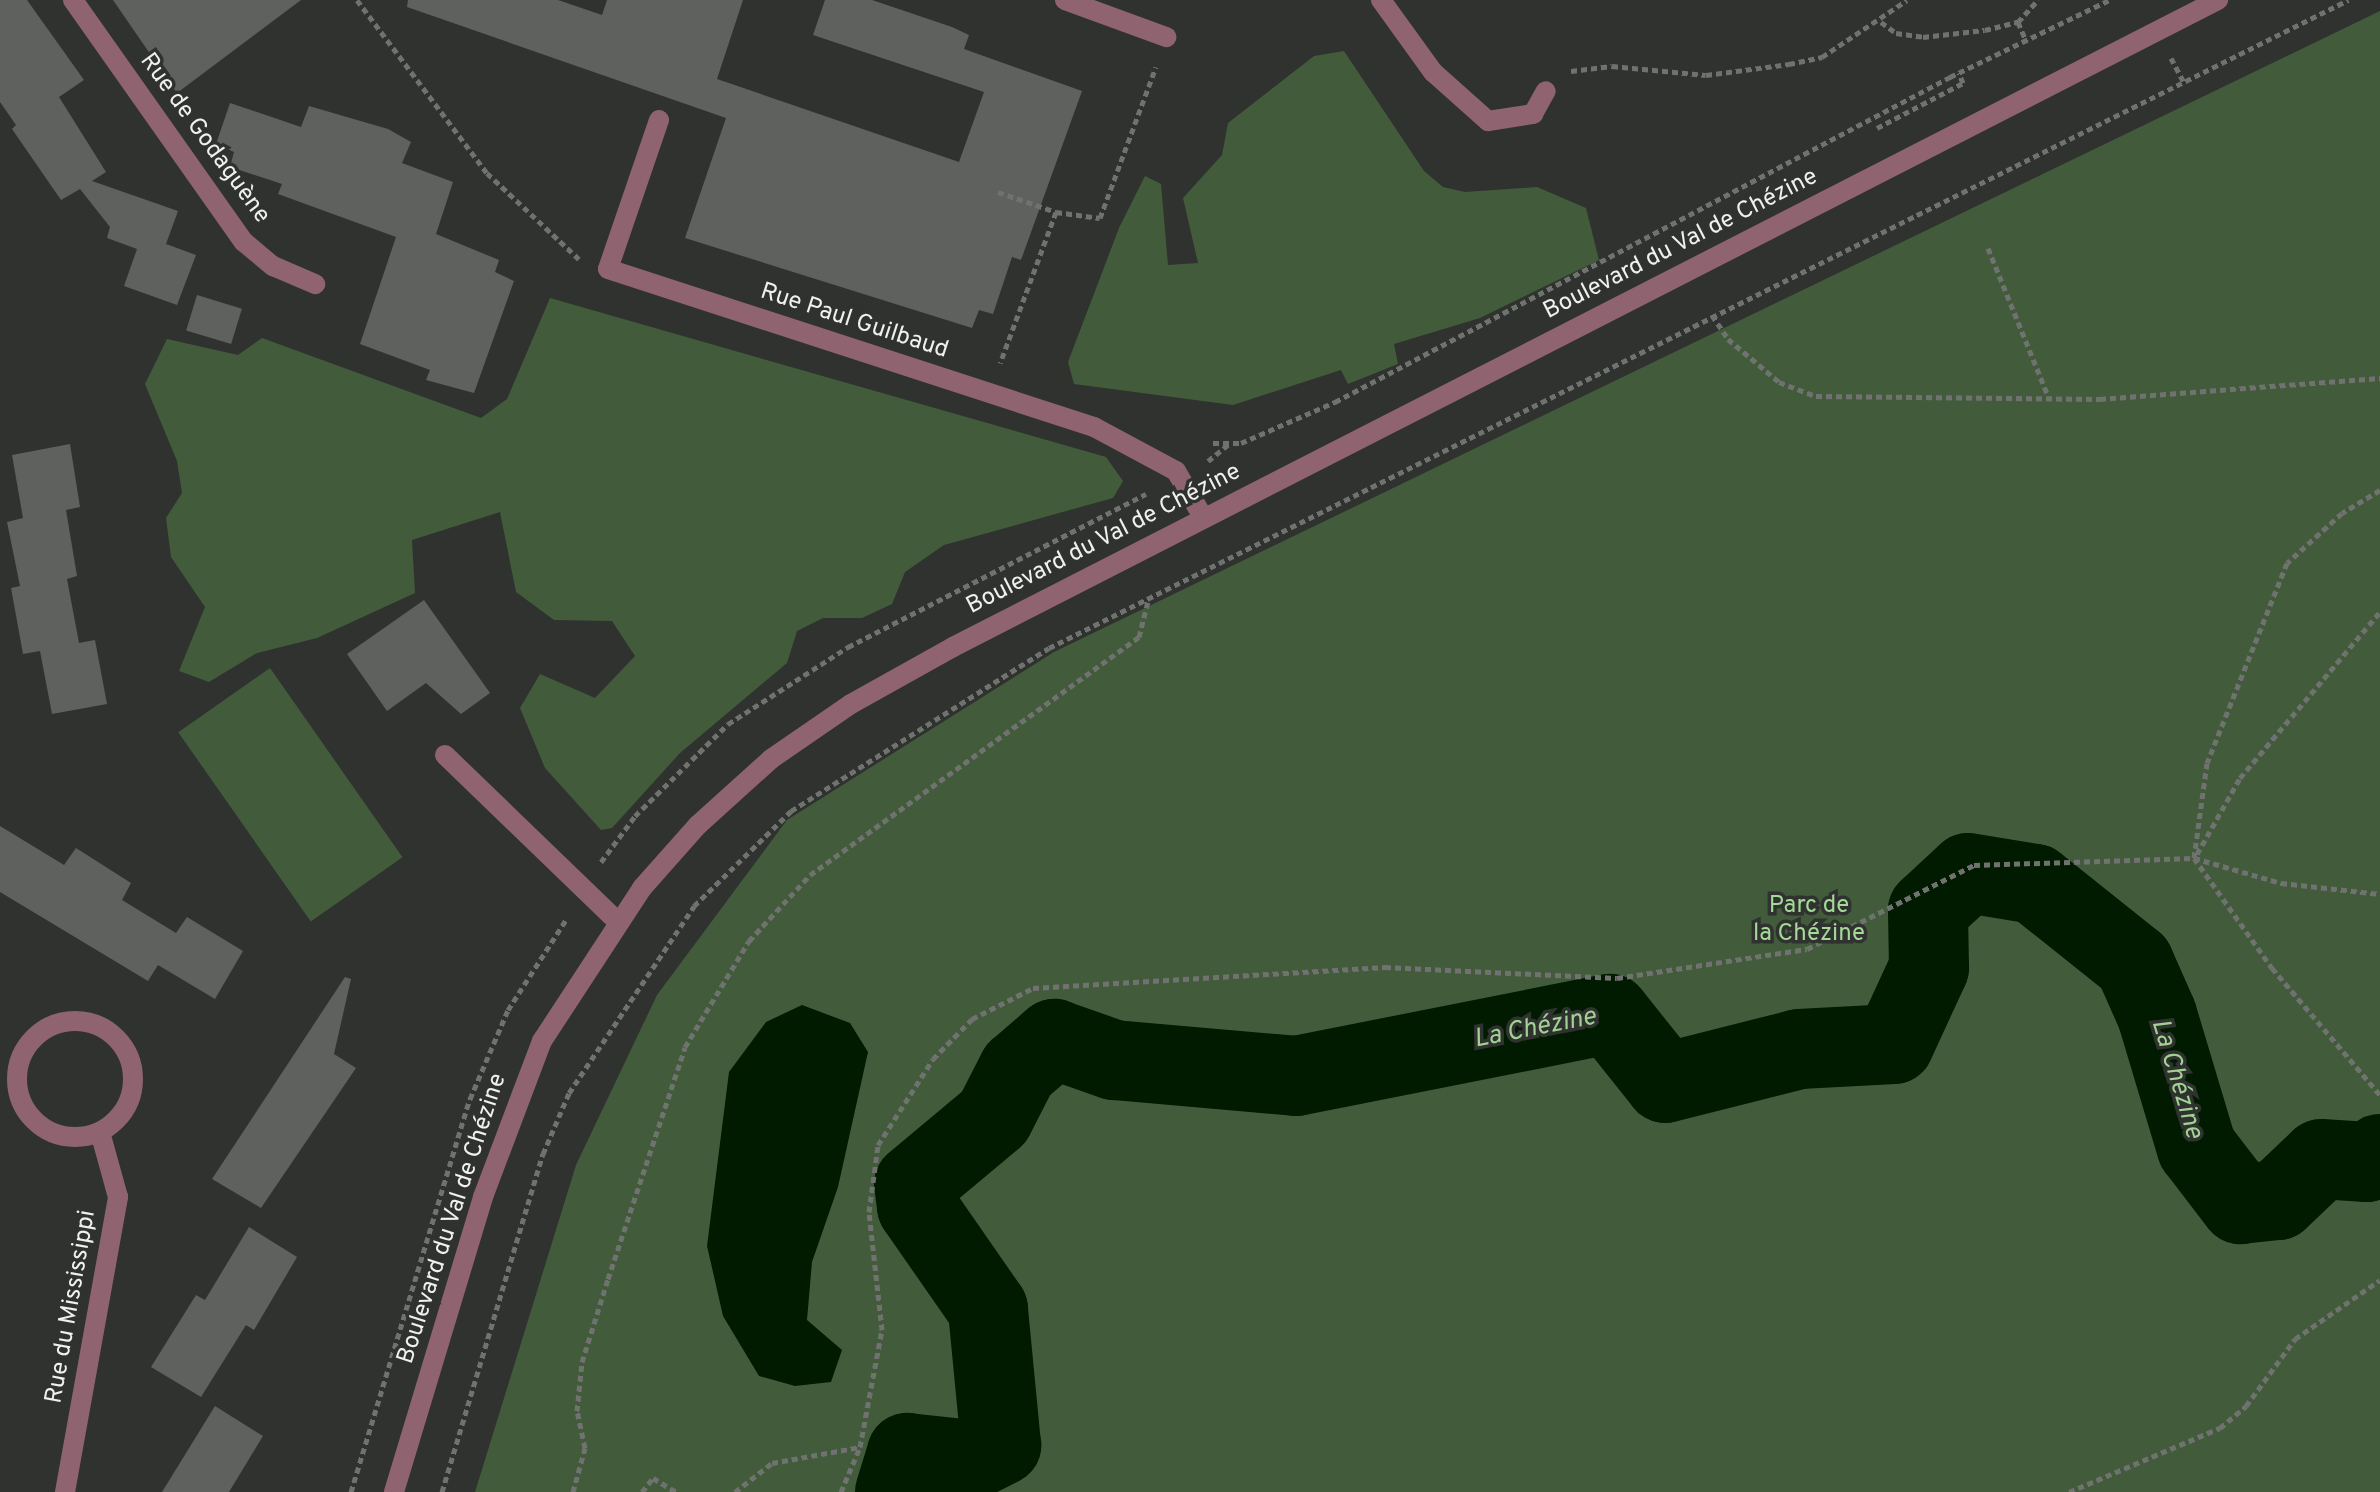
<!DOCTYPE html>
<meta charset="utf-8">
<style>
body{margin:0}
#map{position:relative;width:2380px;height:1492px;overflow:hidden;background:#2f322f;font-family:Overpass,sans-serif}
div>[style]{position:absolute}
.green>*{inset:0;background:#425c3b;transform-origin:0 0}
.water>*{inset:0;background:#011b00}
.river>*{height:80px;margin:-40px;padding:0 40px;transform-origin:40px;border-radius:40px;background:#011b00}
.building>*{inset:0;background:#5f615e;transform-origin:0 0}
.path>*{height:5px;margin-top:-2.5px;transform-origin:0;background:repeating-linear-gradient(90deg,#707270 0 6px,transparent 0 10px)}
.service>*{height:20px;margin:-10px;padding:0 10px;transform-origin:10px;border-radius:10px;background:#8f6470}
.minor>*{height:20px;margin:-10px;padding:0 10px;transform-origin:10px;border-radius:10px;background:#8f6470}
.minor>.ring{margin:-10px;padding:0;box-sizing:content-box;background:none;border:20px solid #8f6470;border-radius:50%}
.tertiary>*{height:20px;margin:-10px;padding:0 10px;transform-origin:10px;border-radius:10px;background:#8f6470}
span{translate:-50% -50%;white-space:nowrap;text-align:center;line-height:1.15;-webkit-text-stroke:7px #2f322f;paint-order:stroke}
.street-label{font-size:24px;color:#eff0ef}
.park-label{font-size:24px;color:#a6d899}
.water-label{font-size:26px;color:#a1d293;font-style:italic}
</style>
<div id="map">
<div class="green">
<div style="clip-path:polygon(2380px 11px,2380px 1492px,475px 1492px,576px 1165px,657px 995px,787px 820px,1054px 652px)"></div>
<div style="clip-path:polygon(1344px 51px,1424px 171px,1443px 187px,1465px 192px,1537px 187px,1586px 208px,1599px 260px,1480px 318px,1394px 344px,1398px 364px,1348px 384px,1341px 370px,1233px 405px,1074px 384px,1068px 362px,1119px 228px,1145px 176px,1161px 184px,1168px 265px,1198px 263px,1183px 198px,1222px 155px,1228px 123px,1314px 56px)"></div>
<div style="clip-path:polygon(550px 298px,1106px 457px,1123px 481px,1113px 498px,944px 545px,905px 572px,892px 604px,862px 618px,823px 618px,797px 631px,787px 663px,680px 753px,612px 828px,601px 830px,545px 768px,520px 708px,540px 674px,595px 698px,635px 656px,612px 621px,554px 620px,516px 592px,500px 512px,412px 540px,415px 593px,317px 638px,257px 653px,209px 682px,179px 671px,205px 607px,171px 557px,166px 518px,182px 493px,177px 461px,145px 384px,167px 339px,238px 355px,262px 338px,481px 418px,507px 399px)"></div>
<div style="left:270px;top:668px;width:231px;height:112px;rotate:55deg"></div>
</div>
<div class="water">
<div style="clip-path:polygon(802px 1005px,850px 1023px,868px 1052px,838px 1187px,812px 1262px,807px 1320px,842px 1350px,831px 1382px,795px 1386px,759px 1376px,723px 1316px,707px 1246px,729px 1072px,766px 1022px)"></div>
</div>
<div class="river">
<div style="left:895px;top:1492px;width:41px;rotate:-72.9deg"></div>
<div style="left:907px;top:1453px;width:65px;rotate:6.1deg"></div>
<div style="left:972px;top:1460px;width:33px;rotate:-27deg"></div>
<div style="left:1001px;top:1445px;width:137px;rotate:-95.5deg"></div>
<div style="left:988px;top:1309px;width:124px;rotate:-124.8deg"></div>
<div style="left:917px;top:1207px;width:23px;rotate:-97deg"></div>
<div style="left:914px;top:1184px;width:104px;rotate:-39.9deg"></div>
<div style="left:994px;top:1117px;width:53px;rotate:-62.9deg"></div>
<div style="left:1018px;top:1070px;width:48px;rotate:-40.7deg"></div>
<div style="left:1054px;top:1039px;width:64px;rotate:19.3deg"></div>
<div style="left:1114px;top:1060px;width:183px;rotate:5deg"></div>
<div style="left:1296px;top:1076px;width:320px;rotate:-11.2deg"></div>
<div style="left:1610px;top:1014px;width:88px;rotate:51.4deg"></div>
<div style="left:1665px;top:1083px;width:138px;rotate:-14.2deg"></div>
<div style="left:1799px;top:1049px;width:95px;rotate:-3deg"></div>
<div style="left:1894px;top:1044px;width:84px;rotate:-65.3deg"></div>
<div style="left:1929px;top:968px;width:58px;rotate:-91deg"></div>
<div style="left:1928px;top:910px;width:54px;rotate:-42.8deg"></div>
<div style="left:1968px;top:873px;width:68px;rotate:9.3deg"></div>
<div style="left:2035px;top:884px;width:127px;rotate:38.6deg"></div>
<div style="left:2134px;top:963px;width:57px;rotate:66.1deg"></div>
<div style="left:2157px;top:1015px;width:139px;rotate:73.3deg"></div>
<div style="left:2197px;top:1148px;width:71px;rotate:52.5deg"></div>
<div style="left:2240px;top:1204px;width:38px;rotate:-6deg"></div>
<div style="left:2278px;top:1200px;width:59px;rotate:-43.6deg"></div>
<div style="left:2321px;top:1159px;width:46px;rotate:3.7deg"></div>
<div style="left:2367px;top:1162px;width:15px;rotate:-32deg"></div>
</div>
<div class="building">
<div style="clip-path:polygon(0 0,27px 0,84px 80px,59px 97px,106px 172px,92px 181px,178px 211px,166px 244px,196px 255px,177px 305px,124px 286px,137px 249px,107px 238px,110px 227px,80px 189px,61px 200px,12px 129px,16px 125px,0 102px)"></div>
<div style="clip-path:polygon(113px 0,301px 0,177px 93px)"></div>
<div style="clip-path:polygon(408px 0,558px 0,602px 15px,607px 0,743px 0,717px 79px,959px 162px,984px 92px,813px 35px,825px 0,872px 0,952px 27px,969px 35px,964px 49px,1082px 91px,1021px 260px,1012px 257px,993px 314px,979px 310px,972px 328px,685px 238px,726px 118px,407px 7px)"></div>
<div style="clip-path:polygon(230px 103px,301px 127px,309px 106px,388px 129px,411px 142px,402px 163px,453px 182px,436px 234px,499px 260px,495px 272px,514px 281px,474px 393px,426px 380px,430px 370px,360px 344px,396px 237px,278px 194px,282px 184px,230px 167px,234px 152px,216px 144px)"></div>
<div style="left:197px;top:295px;width:47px;height:37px;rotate:17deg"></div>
<div style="clip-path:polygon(70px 444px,80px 507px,66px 510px,77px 576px,67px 579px,79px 643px,95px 640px,107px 704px,52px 714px,40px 651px,23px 654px,11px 588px,20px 586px,7px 522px,23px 518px,12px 455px)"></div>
<div style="clip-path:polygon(424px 600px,490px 693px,461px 714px,426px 683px,387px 711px,347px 654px)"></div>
<div style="clip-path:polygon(0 826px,64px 865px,76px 848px,131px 883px,122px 900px,176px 933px,187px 917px,243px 951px,215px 999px,158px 965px,148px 981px,0 892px)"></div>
<div style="clip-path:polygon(345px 977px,351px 979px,334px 1054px,356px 1068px,261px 1208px,212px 1179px)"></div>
<div style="clip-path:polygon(249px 1227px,297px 1257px,254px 1330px,246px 1325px,201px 1397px,151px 1367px,196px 1295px,205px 1300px)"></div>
<div style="clip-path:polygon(215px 1406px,263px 1436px,229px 1492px,162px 1492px)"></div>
</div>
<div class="path">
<div style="left:357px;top:0;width:216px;rotate:53.1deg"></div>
<div style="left:487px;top:173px;width:126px;rotate:43.1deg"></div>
<div style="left:1881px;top:22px;width:19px;rotate:36deg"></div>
<div style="left:1896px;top:33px;width:27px;rotate:8deg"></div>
<div style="left:1923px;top:37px;width:62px;rotate:-6.4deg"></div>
<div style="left:1985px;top:30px;width:34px;rotate:-14deg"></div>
<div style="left:2018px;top:22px;width:30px;rotate:-48deg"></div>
<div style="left:2018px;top:22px;width:21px;rotate:67deg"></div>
<div style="left:2171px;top:58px;width:27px;rotate:62deg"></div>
<div style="left:1571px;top:71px;width:41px;rotate:-7deg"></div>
<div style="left:1612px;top:66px;width:94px;rotate:5.5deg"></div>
<div style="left:1706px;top:75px;width:84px;rotate:-7.5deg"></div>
<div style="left:1789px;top:64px;width:34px;rotate:-12deg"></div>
<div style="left:1822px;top:57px;width:102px;rotate:-33.8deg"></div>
<div style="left:1877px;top:128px;width:97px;rotate:-27.6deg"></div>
<div style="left:1963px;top:83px;width:11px;rotate:-112deg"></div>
<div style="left:998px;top:192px;width:61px;rotate:19deg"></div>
<div style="left:1056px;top:212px;width:161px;rotate:110.3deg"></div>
<div style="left:1056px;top:212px;width:44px;rotate:7.8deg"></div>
<div style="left:1100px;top:218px;width:161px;rotate:-69.7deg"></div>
<div style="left:1988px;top:248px;width:162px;rotate:67.9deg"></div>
<div style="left:1712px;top:315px;width:29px;rotate:56deg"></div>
<div style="left:1728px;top:339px;width:67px;rotate:40.1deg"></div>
<div style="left:1779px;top:382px;width:40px;rotate:21deg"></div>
<div style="left:1816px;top:396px;width:284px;rotate:0.6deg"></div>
<div style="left:2100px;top:399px;width:281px;rotate:-4.3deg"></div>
<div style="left:1213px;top:443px;width:28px"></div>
<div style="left:1241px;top:443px;width:103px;rotate:-23.6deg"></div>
<div style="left:1335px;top:402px;width:696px;rotate:-27.85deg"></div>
<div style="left:1950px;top:77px;width:177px;rotate:-25.8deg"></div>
<div style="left:1208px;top:461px;width:26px;rotate:-39deg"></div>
<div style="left:2380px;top:490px;width:44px;rotate:148.8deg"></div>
<div style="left:2342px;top:513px;width:74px;rotate:137.7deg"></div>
<div style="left:2287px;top:563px;width:215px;rotate:111.8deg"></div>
<div style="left:2207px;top:763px;width:96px;rotate:97.8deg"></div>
<div style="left:2194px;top:858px;width:135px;rotate:54.7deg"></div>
<div style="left:2272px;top:968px;width:167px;rotate:49.6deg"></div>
<div style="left:2197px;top:854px;width:87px;rotate:-60.5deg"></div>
<div style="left:2240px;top:778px;width:217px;rotate:-49.9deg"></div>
<div style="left:601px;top:862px;width:57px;rotate:-53.5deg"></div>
<div style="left:635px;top:816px;width:131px;rotate:-44.7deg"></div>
<div style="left:728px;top:724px;width:143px;rotate:-32.7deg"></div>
<div style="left:848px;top:647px;width:335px;rotate:-27.2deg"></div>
<div style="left:351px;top:1492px;width:411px;rotate:-73.2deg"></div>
<div style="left:470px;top:1099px;width:97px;rotate:-66.9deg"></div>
<div style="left:508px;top:1010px;width:109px;rotate:-57.3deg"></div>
<div style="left:442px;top:1492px;width:353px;rotate:-73.4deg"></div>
<div style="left:543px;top:1154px;width:66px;rotate:-66.9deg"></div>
<div style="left:569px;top:1093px;width:225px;rotate:-56.2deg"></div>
<div style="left:694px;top:906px;width:136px;rotate:-44.4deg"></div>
<div style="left:791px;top:811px;width:305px;rotate:-32.3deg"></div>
<div style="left:1049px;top:648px;width:1452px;rotate:-26.51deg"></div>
<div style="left:573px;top:1492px;width:46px;rotate:-74.7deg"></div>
<div style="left:585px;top:1448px;width:38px;rotate:-102deg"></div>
<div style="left:577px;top:1411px;width:49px;rotate:-84.2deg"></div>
<div style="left:582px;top:1362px;width:87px;rotate:-72.6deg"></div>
<div style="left:608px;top:1279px;width:244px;rotate:-71.6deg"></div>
<div style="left:685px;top:1047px;width:124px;rotate:-58.9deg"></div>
<div style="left:749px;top:941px;width:90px;rotate:-47.3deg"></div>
<div style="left:810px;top:875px;width:406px;rotate:-35.9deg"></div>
<div style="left:1139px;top:637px;width:37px;rotate:-76deg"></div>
<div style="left:642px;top:1492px;width:18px;rotate:-52deg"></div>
<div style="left:653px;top:1478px;width:27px;rotate:31deg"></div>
<div style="left:735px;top:1492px;width:47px;rotate:-38.1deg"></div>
<div style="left:772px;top:1463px;width:89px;rotate:-10.3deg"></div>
<div style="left:841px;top:1492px;width:49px;rotate:-67.1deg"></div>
<div style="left:860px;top:1447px;width:119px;rotate:-79.4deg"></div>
<div style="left:882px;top:1330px;width:119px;rotate:-96.3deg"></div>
<div style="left:869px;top:1212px;width:68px;rotate:-82.3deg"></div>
<div style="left:878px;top:1145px;width:102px;rotate:-57.4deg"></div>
<div style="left:933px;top:1059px;width:56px;rotate:-45.7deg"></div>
<div style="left:972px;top:1019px;width:68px;rotate:-26.9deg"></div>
<div style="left:1033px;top:988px;width:353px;rotate:-3.4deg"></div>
<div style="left:1385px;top:967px;width:232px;rotate:2.7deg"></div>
<div style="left:1617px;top:978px;width:192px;rotate:-8.7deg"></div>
<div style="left:1807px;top:949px;width:187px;rotate:-26.7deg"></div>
<div style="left:1974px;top:865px;width:220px;rotate:-1.8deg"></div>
<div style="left:2194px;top:858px;width:91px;rotate:16deg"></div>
<div style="left:2281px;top:883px;width:100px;rotate:6.3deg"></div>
<div style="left:2069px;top:1492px;width:164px;rotate:-23deg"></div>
<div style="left:2220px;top:1428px;width:34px;rotate:-40deg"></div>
<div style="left:2246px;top:1406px;width:83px;rotate:-53.8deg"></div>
<div style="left:2295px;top:1339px;width:103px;rotate:-34.8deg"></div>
</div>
<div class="service">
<div style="left:445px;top:755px;width:239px;rotate:44deg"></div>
</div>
<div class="minor">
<div style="left:73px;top:0;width:296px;rotate:54.8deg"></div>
<div style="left:244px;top:242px;width:38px;rotate:40deg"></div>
<div style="left:273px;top:266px;width:46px;rotate:23.2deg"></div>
<div style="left:1065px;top:0;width:108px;rotate:20.1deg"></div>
<div style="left:1381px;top:0;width:89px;rotate:54.2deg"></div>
<div style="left:1433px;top:72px;width:74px;rotate:41.7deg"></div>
<div style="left:1488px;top:121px;width:46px;rotate:-8.8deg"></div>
<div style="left:1533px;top:114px;width:26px;rotate:-61deg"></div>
<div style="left:659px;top:120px;width:157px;rotate:108.9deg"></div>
<div style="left:608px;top:269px;width:511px;rotate:18.01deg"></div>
<div style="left:1094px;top:427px;width:93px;rotate:28.2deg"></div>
<div style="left:1176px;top:471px;width:53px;rotate:59.6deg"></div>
<div class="ring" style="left:17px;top:1021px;width:96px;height:96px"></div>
<div style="left:65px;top:1492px;width:300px;rotate:-79.8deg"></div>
<div style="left:118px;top:1197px;width:67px;rotate:-105.5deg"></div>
</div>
<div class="tertiary">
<div style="left:394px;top:1492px;width:308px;rotate:-73.2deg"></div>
<div style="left:483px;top:1197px;width:167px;rotate:-69.3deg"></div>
<div style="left:542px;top:1041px;width:183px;rotate:-56.8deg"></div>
<div style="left:642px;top:888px;width:84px;rotate:-48.4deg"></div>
<div style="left:698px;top:825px;width:98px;rotate:-42.1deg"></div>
<div style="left:771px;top:759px;width:97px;rotate:-34.5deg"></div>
<div style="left:851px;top:704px;width:117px;rotate:-29.2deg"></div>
<div style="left:953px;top:647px;width:1421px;rotate:-27.09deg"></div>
</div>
<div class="street-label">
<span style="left:204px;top:139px;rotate:54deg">Rue de Godaguène</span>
<span style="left:1681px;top:245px;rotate:-27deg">Boulevard du Val de Chézine</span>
<span style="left:854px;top:322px;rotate:18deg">Rue Paul Guilbaud</span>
<span style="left:1104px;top:540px;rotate:-27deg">Boulevard du Val de Chézine</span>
<span style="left:453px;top:1219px;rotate:-72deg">Boulevard du Val de Chézine</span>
<span style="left:72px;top:1307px;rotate:-80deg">Rue du Mississippi</span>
</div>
<div class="park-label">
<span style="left:1809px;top:921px">Parc de<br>la Chézine</span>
</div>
<div class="water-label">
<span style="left:1535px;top:1029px;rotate:-11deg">La Chézine</span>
<span style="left:2176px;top:1079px;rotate:73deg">La Chézine</span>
</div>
</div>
